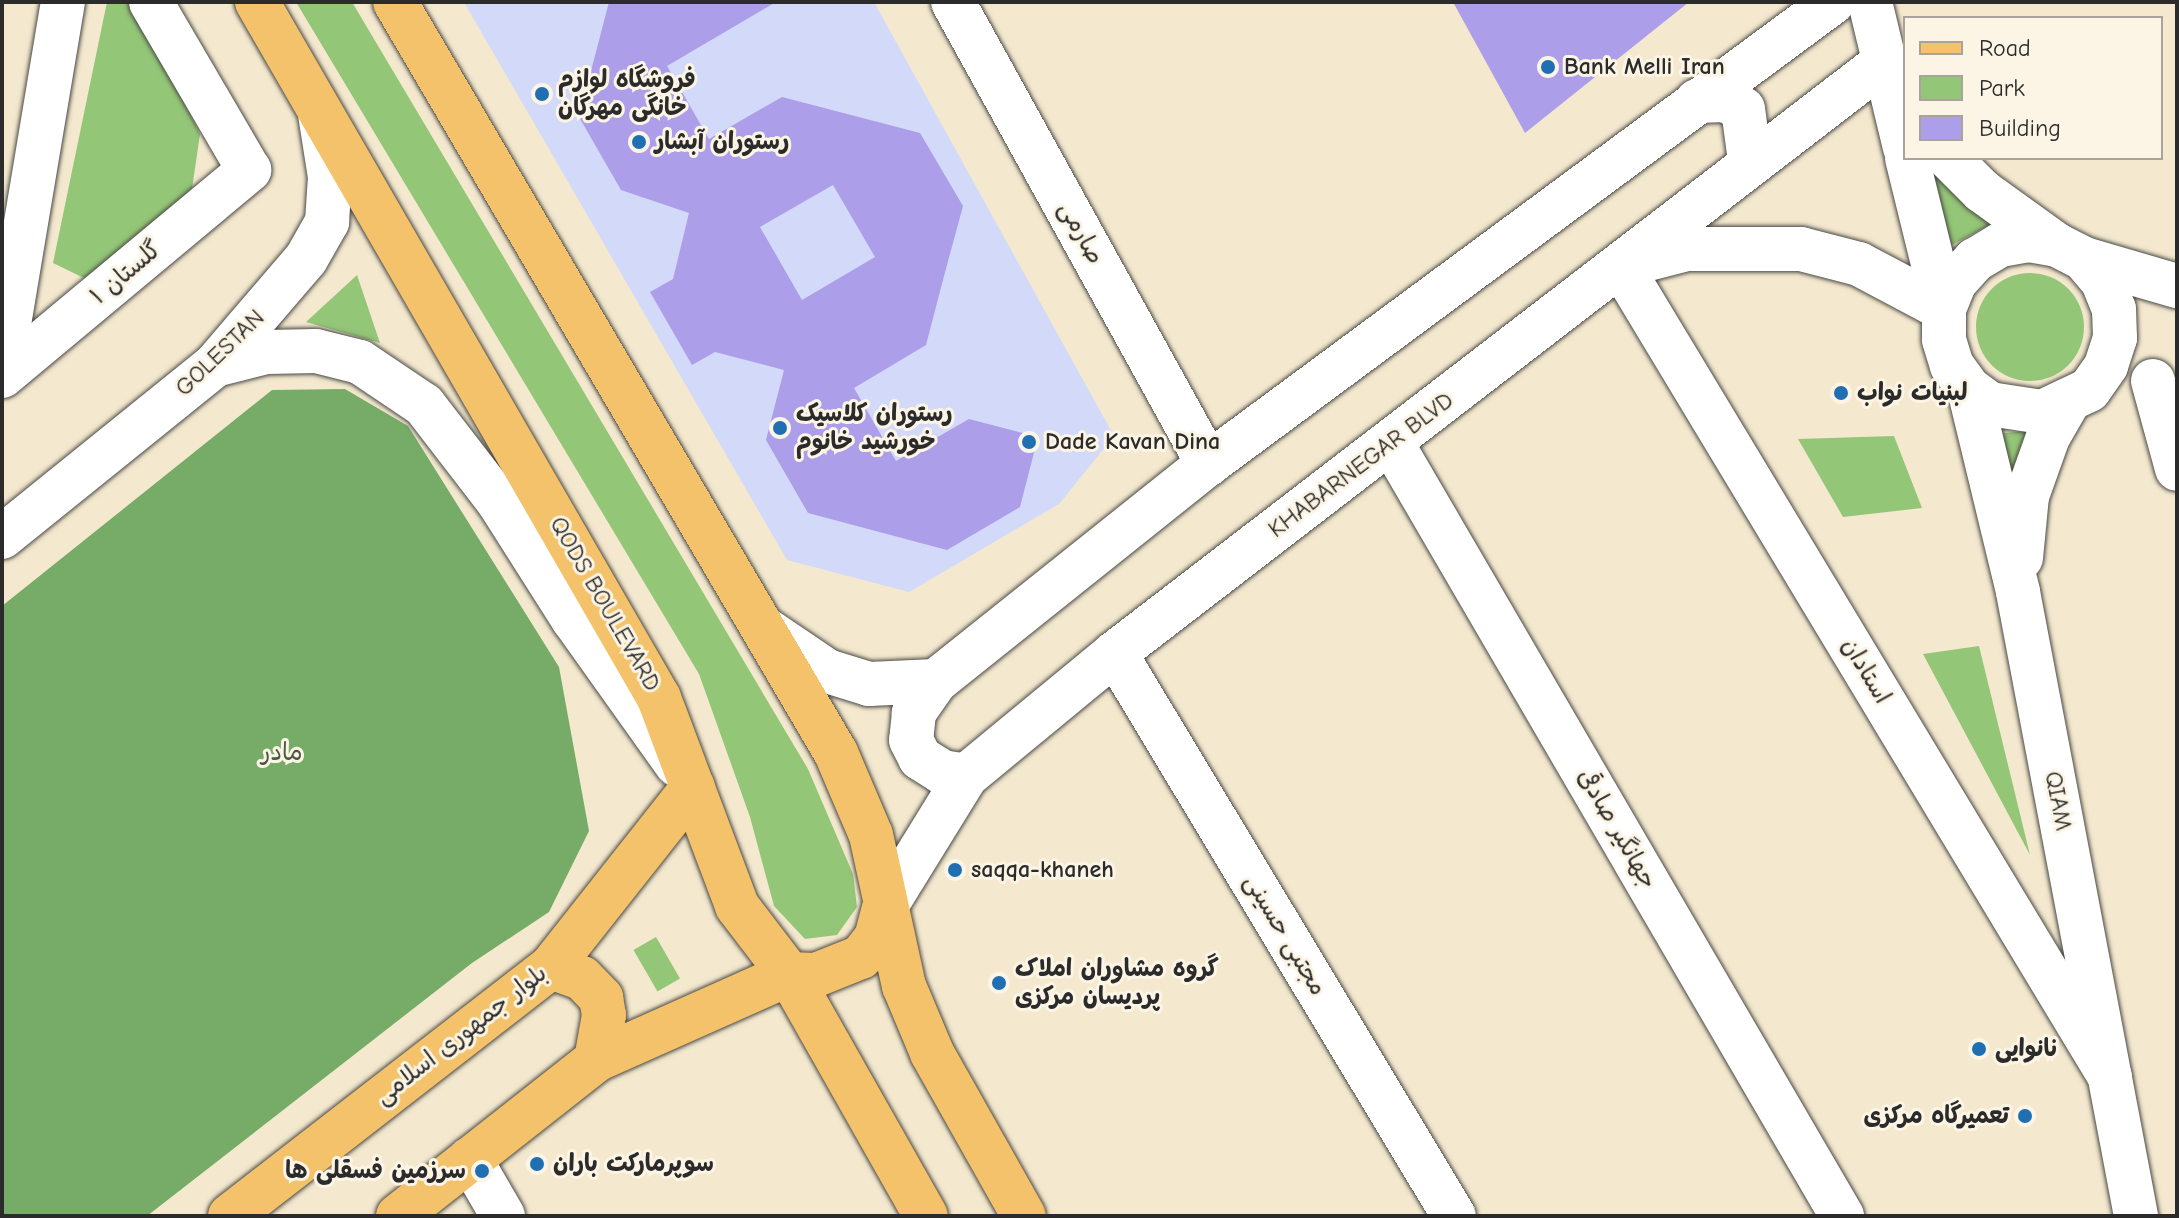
<!DOCTYPE html>
<meta charset="utf-8">
<style>
body{margin:0}
#map{position:relative;width:2179px;height:1218px;overflow:hidden;background:#f4e9cf;font-family:"Comic Neue","Playpen Sans Arabic",sans-serif}
div>[style]{position:absolute}
.built>*{inset:0;background:#d2d9f9}
.green>*{inset:0;background:#94c677;transform-origin:0 0}
.round{border-radius:50%}
.forest>*{inset:0;background:#77ab68}
.building>*{inset:0;background:#ac9ee8}
.roads{filter:drop-shadow(0 0 2px #494844) drop-shadow(0 0 2px #494844)}
.minor>*{height:44px;margin:-22px;padding:0 22px;transform-origin:22px;border-radius:22px;background:#fff}
.major>*{height:44px;margin:-22px;padding:0 22px;transform-origin:22px;border-radius:22px;background:#f3c26a}
.dots>*{width:22px;height:22px;translate:-50% -50%;box-sizing:border-box;border:4px solid #fcf5e5;border-radius:50%}
span{translate:-50% -50%;white-space:nowrap;text-align:center;line-height:1.15;-webkit-text-stroke:6px #fcf5e5;paint-order:stroke}
.poi-label{font-size:24px;color:#2b2b2b;font-weight:700}
.left{translate:0 -50%;text-align:left}
.right{translate:-100% -50%;text-align:right}
.street-label{font-size:24px;color:#2b2b2b}
.park-label{font-size:24px;color:#4a5a42}
.frame{position:absolute;inset:0;border:4px solid #2b2b2b;pointer-events:none}
.legend{position:absolute;left:1903px;top:16px;width:260px;height:144px;box-sizing:border-box;background:#fcf5e5;border:2px solid #a8a49b;margin:0;padding:10px 14px;list-style:none;font-size:24px;color:#2b2b2b}
.legend li{display:flex;align-items:center;gap:16px;height:40px}
.legend b{width:40px;border:2px solid #a8a49b}
</style>
<div id="map">
<div class="built">
<div style="clip-path:polygon(470px 2px,874px 2px,1114px 436px,1059px 504px,909px 592px,787px 560px,465px 4px)"></div>
</div>
<div class="green">
<div style="clip-path:polygon(107px 2px,136px 2px,200px 134px,192px 189px,88px 280px,53px 263px)"></div>
<div style="clip-path:polygon(296px 2px,352px 2px,808px 769px,853px 874px,857px 907px,837px 935px,805px 939px,774px 906px,750px 817px,699px 674px)"></div>
<div style="clip-path:polygon(1928px 158px,1991px 224px,1950px 246px)"></div>
<div class="round" style="left:1976px;top:273px;width:108px;height:108px"></div>
<div style="clip-path:polygon(357px 275px,380px 343px,306px 322px)"></div>
<div style="clip-path:polygon(2026px 431px,2010px 515px,1994px 434px)"></div>
<div style="clip-path:polygon(1894px 436px,1922px 508px,1843px 517px,1798px 439px)"></div>
<div style="clip-path:polygon(1979px 646px,2030px 855px,1923px 654px)"></div>
<div style="left:656px;top:937px;width:48px;height:26px;rotate:60deg"></div>
</div>
<div class="forest">
<div style="clip-path:polygon(345px 389px,408px 426px,559px 667px,589px 831px,549px 912px,472px 963px,147px 1216px,2px 1216px,2px 606px,272px 390px)"></div>
</div>
<div class="building">
<div style="clip-path:polygon(evenodd,609px 2px,776px 2px,667px 66px,709px 139px,782px 97px,920px 133px,963px 206px,944px 276px,926px 345px,854px 388px,896px 461px,969px 419px,1038px 437px,1020px 507px,947px 550px,808px 513px,766px 440px,784px 370px,715px 352px,692px 365px,650px 292px,673px 279px,689px 213px,621px 190px,579px 117px,609px 2px,833px 185px,875px 257px,802px 300px,760px 227px,833px 185px)"></div>
<div style="clip-path:polygon(1453px 2px,1689px 2px,1525px 133px)"></div>
</div>
<div class="roads">
<div class="minor">
<div style="left:953px;top:2px;width:528px;rotate:61.1deg"></div>
<div style="left:1870px;top:2px;width:150px;rotate:76.5deg"></div>
<div style="left:1697px;top:101px;width:28px;rotate:-2deg"></div>
<div style="left:1725px;top:100px;width:20px;rotate:27deg"></div>
<div style="left:1743px;top:109px;width:52px;rotate:82.3deg"></div>
<div style="left:1907px;top:158px;width:155px;rotate:76.2deg"></div>
<div style="left:1949px;top:158px;width:47px;rotate:45deg"></div>
<div style="left:1982px;top:191px;width:92px;rotate:35.8deg"></div>
<div style="left:2084px;top:259px;width:30px;rotate:50deg"></div>
<div style="left:2103px;top:282px;width:29px;rotate:68deg"></div>
<div style="left:2114px;top:309px;width:29px;rotate:88deg"></div>
<div style="left:2115px;top:338px;width:29px;rotate:108deg"></div>
<div style="left:2106px;top:366px;width:29px;rotate:125deg"></div>
<div style="left:2089px;top:390px;width:52px;rotate:154.9deg"></div>
<div style="left:2042px;top:412px;width:53px;rotate:-171.3deg"></div>
<div style="left:1990px;top:404px;width:26px;rotate:-144deg"></div>
<div style="left:1969px;top:389px;width:29px;rotate:-126deg"></div>
<div style="left:1952px;top:366px;width:28px;rotate:-107deg"></div>
<div style="left:1944px;top:339px;width:30px;rotate:-90deg"></div>
<div style="left:1944px;top:309px;width:29px;rotate:-68deg"></div>
<div style="left:1955px;top:282px;width:30px;rotate:-48deg"></div>
<div style="left:1975px;top:260px;width:29px;rotate:-31deg"></div>
<div style="left:2000px;top:245px;width:29px;rotate:-10deg"></div>
<div style="left:2029px;top:240px;width:28px;rotate:10deg"></div>
<div style="left:2057px;top:245px;width:30px;rotate:27deg"></div>
<div style="left:2084px;top:259px;width:97px;rotate:16.2deg"></div>
<div style="left:1944px;top:309px;width:96px;rotate:-152.1deg"></div>
<div style="left:1859px;top:264px;width:60px;rotate:-165.5deg"></div>
<div style="left:1801px;top:249px;width:114px;rotate:180deg"></div>
<div style="left:1687px;top:249px;width:68px;rotate:165.6deg"></div>
<div style="left:1621px;top:266px;width:947px;rotate:58.91deg"></div>
<div style="left:215px;top:365px;width:53px;rotate:-14.3deg"></div>
<div style="left:266px;top:352px;width:50px;rotate:-1.1deg"></div>
<div style="left:316px;top:351px;width:45px;rotate:14deg"></div>
<div style="left:360px;top:362px;width:77px;rotate:33.9deg"></div>
<div style="left:424px;top:405px;width:121px;rotate:52.4deg"></div>
<div style="left:498px;top:501px;width:140px;rotate:57.6deg"></div>
<div style="left:573px;top:619px;width:179px;rotate:54.5deg"></div>
<div style="left:2px;top:366px;width:369px;rotate:-80.5deg"></div>
<div style="left:2px;top:376px;width:322px;rotate:-39.8deg"></div>
<div style="left:249px;top:170px;width:194px;rotate:-120.3deg"></div>
<div style="left:2153px;top:381px;width:91px;rotate:74.7deg"></div>
<div style="left:1969px;top:389px;width:209px;rotate:76.4deg"></div>
<div style="left:2018px;top:592px;width:635px;rotate:79.29deg"></div>
<div style="left:1391px;top:442px;width:896px;rotate:59.77deg"></div>
<div style="left:2px;top:537px;width:274px;rotate:-38.9deg"></div>
<div style="left:215px;top:365px;width:140px;rotate:-49.4deg"></div>
<div style="left:306px;top:259px;width:43px;rotate:-60.4deg"></div>
<div style="left:327px;top:222px;width:45px;rotate:-86.2deg"></div>
<div style="left:330px;top:177px;width:64px;rotate:-99deg"></div>
<div style="left:2021px;top:558px;width:62px;rotate:-84.5deg"></div>
<div style="left:2027px;top:496px;width:63px;rotate:-70.4deg"></div>
<div style="left:2048px;top:437px;width:38px;rotate:-60deg"></div>
<div style="left:765px;top:629px;width:75px;rotate:34.1deg"></div>
<div style="left:827px;top:671px;width:44px;rotate:17.2deg"></div>
<div style="left:869px;top:684px;width:67px;rotate:-2.6deg"></div>
<div style="left:936px;top:681px;width:348px;rotate:-38.6deg"></div>
<div style="left:1208px;top:464px;width:777px;rotate:-36.47deg"></div>
<div style="left:1115px;top:653px;width:657px;rotate:58.95deg"></div>
<div style="left:936px;top:681px;width:39px;rotate:125deg"></div>
<div style="left:914px;top:713px;width:27px;rotate:96deg"></div>
<div style="left:911px;top:740px;width:20px;rotate:63deg"></div>
<div style="left:920px;top:758px;width:26px;rotate:32deg"></div>
<div style="left:942px;top:772px;width:24px;rotate:9deg"></div>
<div style="left:884px;top:909px;width:156px;rotate:-58.3deg"></div>
<div style="left:966px;top:776px;width:193px;rotate:-39.5deg"></div>
<div style="left:1115px;top:653px;width:970px;rotate:-37.54deg"></div>
<div style="left:470px;top:1159px;width:66px;rotate:59.9deg"></div>
</div>
<div class="major">
<div style="left:257px;top:2px;width:804px;rotate:59.99deg"></div>
<div style="left:659px;top:698px;width:222px;rotate:69.4deg"></div>
<div style="left:737px;top:906px;width:86px;rotate:52.6deg"></div>
<div style="left:789px;top:974px;width:278px;rotate:60.5deg"></div>
<div style="left:395px;top:2px;width:871px;rotate:59.58deg"></div>
<div style="left:836px;top:753px;width:89px;rotate:66.9deg"></div>
<div style="left:871px;top:835px;width:155px;rotate:77.7deg"></div>
<div style="left:904px;top:986px;width:73px;rotate:67.3deg"></div>
<div style="left:932px;top:1053px;width:187px;rotate:60.6deg"></div>
<div style="left:551px;top:967px;width:33px;rotate:20deg"></div>
<div style="left:582px;top:978px;width:28px;rotate:46deg"></div>
<div style="left:601px;top:998px;width:17px;rotate:80deg"></div>
<div style="left:604px;top:1015px;width:46px;rotate:100.1deg"></div>
<div style="left:230px;top:1216px;width:406px;rotate:-37.8deg"></div>
<div style="left:551px;top:967px;width:229px;rotate:-51.7deg"></div>
<div style="left:398px;top:1216px;width:252px;rotate:-38.2deg"></div>
<div style="left:596px;top:1060px;width:211px;rotate:-24deg"></div>
<div style="left:789px;top:974px;width:27px;rotate:2deg"></div>
<div style="left:816px;top:975px;width:48px;rotate:-21.8deg"></div>
<div style="left:861px;top:957px;width:24px;rotate:-52deg"></div>
<div style="left:876px;top:938px;width:30px;rotate:-75deg"></div>
</div>
</div>
<div class="dots">
<div style="left:1548px;top:67px;background:#1f6fb2"></div>
<div style="left:542px;top:94px;background:#1f6fb2"></div>
<div style="left:639px;top:142px;background:#1f6fb2"></div>
<div style="left:1841px;top:393px;background:#1f6fb2"></div>
<div style="left:780px;top:428px;background:#1f6fb2"></div>
<div style="left:1029px;top:442px;background:#1f6fb2"></div>
<div style="left:955px;top:870px;background:#1f6fb2"></div>
<div style="left:999px;top:983px;background:#1f6fb2"></div>
<div style="left:1979px;top:1049px;background:#1f6fb2"></div>
<div style="left:2025px;top:1116px;background:#1f6fb2"></div>
<div style="left:537px;top:1164px;background:#1f6fb2"></div>
<div style="left:482px;top:1171px;background:#1f6fb2"></div>
</div>
<div class="poi-label">
<span class="left" style="left:1564px;top:67px">Bank Melli Iran</span>
<span class="left" style="left:558px;top:94px">فروشگاه لوازم<br>خانگی مهرگان</span>
<span class="left" style="left:655px;top:142px">رستوران آبشار</span>
<span class="left" style="left:1857px;top:393px">لبنیات نواب</span>
<span class="left" style="left:796px;top:428px">رستوران کلاسیک<br>خورشید خانوم</span>
<span class="left" style="left:1045px;top:442px">Dade Kavan Dina</span>
<span class="left" style="left:971px;top:870px">saqqa-khaneh</span>
<span class="left" style="left:1015px;top:983px">گروه مشاوران املاک<br>پردیسان مرکزی</span>
<span class="left" style="left:1995px;top:1049px">نانوایی</span>
<span class="right" style="left:2009px;top:1116px">تعمیرگاه مرکزی</span>
<span class="left" style="left:553px;top:1164px">سوپرمارکت باران</span>
<span class="right" style="left:466px;top:1171px">سرزمین فسقلی ها</span>
</div>
<div class="street-label">
<span style="left:1081px;top:233px;rotate:61deg">صارمی</span>
<span style="left:126px;top:273px;rotate:-40deg">گلستان ۱</span>
<span style="left:220px;top:353px;rotate:-44deg">GOLESTAN</span>
<span style="left:1361px;top:465px;rotate:-37deg">KHABARNEGAR BLVD</span>
<span style="left:605px;top:604px;rotate:60deg">QODS BOULEVARD</span>
<span style="left:1866px;top:671px;rotate:59deg">استادان</span>
<span style="left:2058px;top:801px;rotate:79deg">QIAM</span>
<span style="left:1617px;top:829px;rotate:60deg">جهانگیر صادقی</span>
<span style="left:1285px;top:935px;rotate:59deg">مجتبی حسینی</span>
<span style="left:461px;top:1035px;rotate:-38deg">بلوار جمهوری اسلامی</span>
</div>
<div class="park-label">
<span style="left:282px;top:753px">مادر</span>
</div>
<div class="frame"></div>
<ul class="legend">
<li><b style="height:10px;background:#f3c26a"></b>Road</li>
<li><b style="height:22px;background:#94c677"></b>Park</li>
<li><b style="height:22px;background:#ac9ee8"></b>Building</li>
</ul>
</div>
